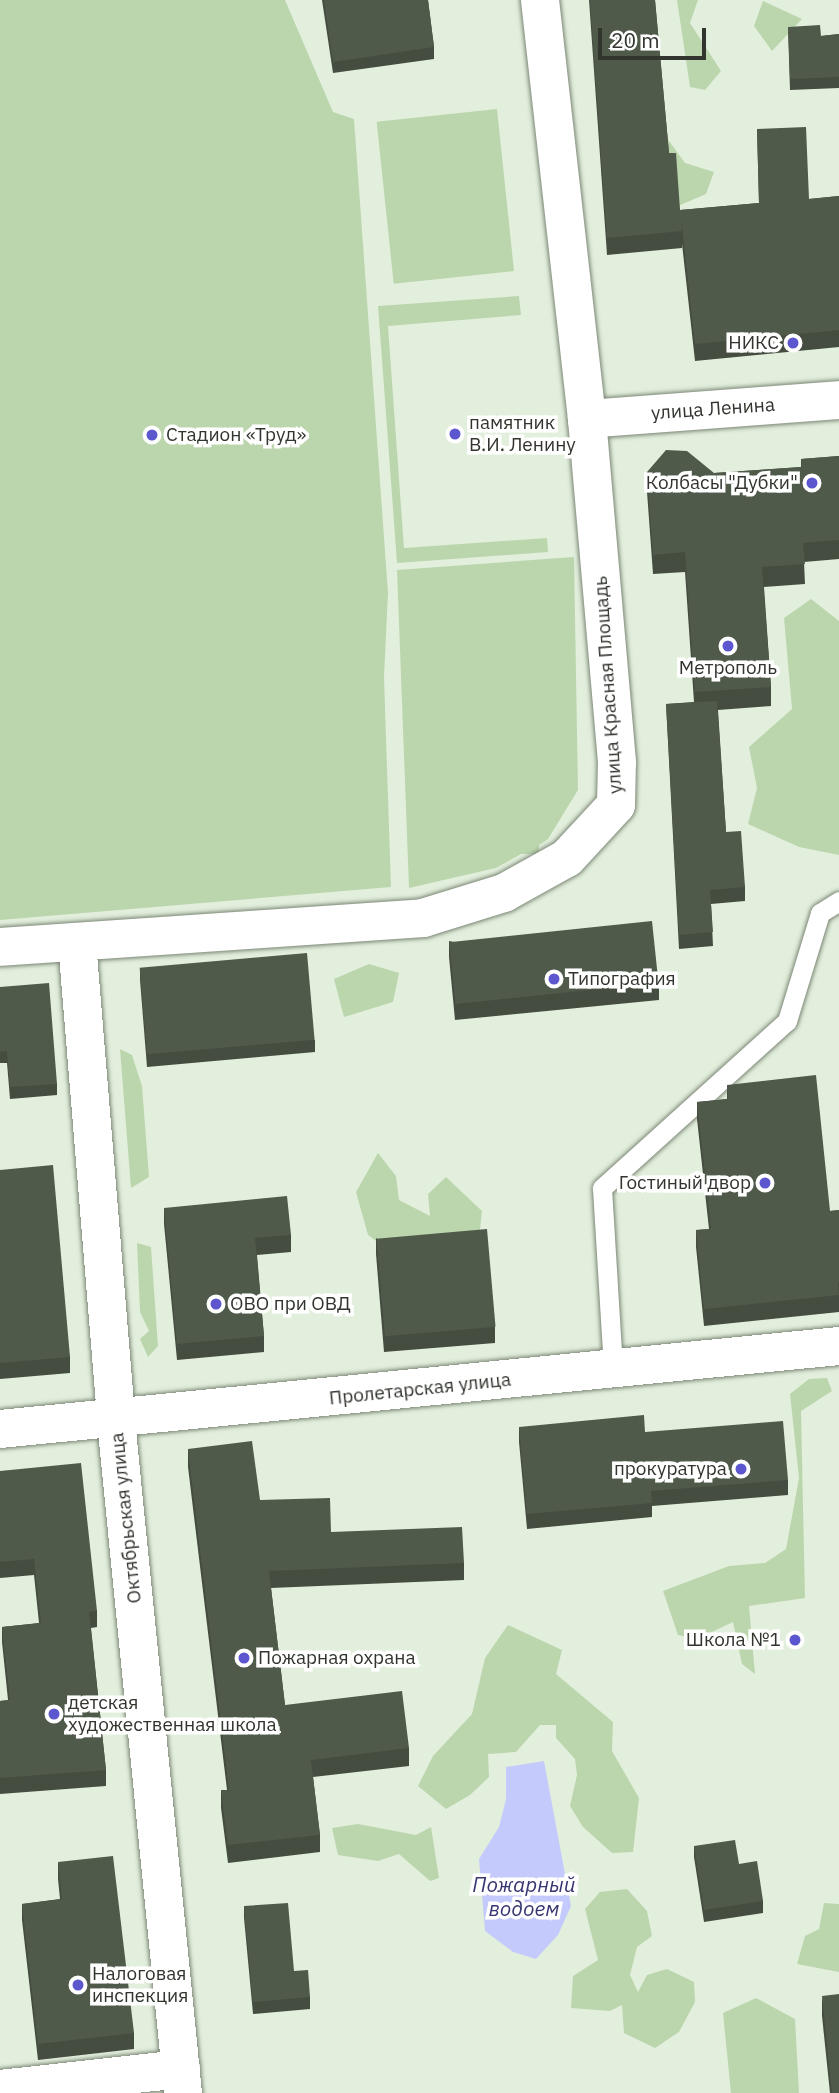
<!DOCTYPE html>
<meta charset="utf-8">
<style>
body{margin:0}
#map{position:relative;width:839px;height:2093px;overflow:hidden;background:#e3efdd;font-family:"IBM Plex Sans",sans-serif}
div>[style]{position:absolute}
.green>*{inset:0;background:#bbd6ad;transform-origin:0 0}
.water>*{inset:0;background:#c5cafc}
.roads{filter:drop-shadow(0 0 2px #7c8776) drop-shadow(0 0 2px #7c8776)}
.service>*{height:19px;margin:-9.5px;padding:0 9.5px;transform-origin:9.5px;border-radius:9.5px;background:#fff}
.minor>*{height:38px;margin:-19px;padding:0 19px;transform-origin:19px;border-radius:19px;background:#fff}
.wall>*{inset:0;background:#454d40}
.building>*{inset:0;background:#505a4b;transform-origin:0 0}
.dots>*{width:19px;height:19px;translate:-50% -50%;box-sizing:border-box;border:4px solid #fff;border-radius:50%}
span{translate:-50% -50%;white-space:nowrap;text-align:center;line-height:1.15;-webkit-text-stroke:7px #fff;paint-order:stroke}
.poi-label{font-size:19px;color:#31352e}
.right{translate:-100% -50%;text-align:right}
.left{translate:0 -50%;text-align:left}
.street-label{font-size:19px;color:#31352e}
.water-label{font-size:21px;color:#363671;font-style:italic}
.scale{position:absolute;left:598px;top:28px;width:108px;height:32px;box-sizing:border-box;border:4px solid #31352e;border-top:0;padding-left:9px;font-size:21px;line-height:24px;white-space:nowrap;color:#31352e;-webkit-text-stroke:5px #fff;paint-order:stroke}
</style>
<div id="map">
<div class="green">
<div style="clip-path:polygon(0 0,285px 0,333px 112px,354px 119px,388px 593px,384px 677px,391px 887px,0 920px)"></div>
<div style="clip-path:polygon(677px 0,698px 0,690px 23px,721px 71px,705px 90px,690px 87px)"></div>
<div style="clip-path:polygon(763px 1px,802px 19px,772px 51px,754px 26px)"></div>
<div style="left:497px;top:109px;width:163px;height:121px;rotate:84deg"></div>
<div style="clip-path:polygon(664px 134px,685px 163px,714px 172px,706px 194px,678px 206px,675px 170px,601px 176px,604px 141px)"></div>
<div style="clip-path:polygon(519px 296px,521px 315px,388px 326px,404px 548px,547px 538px,548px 552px,397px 563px,378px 306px)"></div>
<div style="clip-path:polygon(574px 557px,578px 790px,548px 839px,539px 845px,539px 854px,521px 854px,496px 868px,409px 888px,397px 570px)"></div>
<div style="clip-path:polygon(811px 599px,839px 621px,839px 855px,799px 847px,748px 824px,757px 788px,749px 747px,792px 709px,784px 618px)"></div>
<div style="clip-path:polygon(369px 964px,399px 973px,393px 1002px,344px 1017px,334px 979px)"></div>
<div style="clip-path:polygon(120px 1049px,132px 1055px,142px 1086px,149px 1177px,131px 1188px)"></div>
<div style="clip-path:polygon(378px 1153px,396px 1176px,399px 1200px,430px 1216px,428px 1194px,446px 1177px,482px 1211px,479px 1238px,383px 1246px,368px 1235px,356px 1192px)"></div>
<div style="clip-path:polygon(137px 1243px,151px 1247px,158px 1346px,148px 1357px,140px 1339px,149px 1331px,140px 1312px)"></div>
<div style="clip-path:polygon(827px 1378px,832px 1391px,801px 1411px,805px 1598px,749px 1606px,755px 1674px,742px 1664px,733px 1622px,697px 1639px,678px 1635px,663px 1591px,729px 1566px,765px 1563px,786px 1549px,799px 1478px,790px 1394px,809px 1379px)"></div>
<div style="clip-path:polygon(508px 1625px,562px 1650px,556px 1674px,613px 1722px,612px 1751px,639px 1798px,633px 1852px,612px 1853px,583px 1827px,570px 1806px,577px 1775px,575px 1759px,556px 1738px,556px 1725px,540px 1725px,516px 1752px,488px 1754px,489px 1777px,470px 1795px,446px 1809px,418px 1786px,433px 1756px,472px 1714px,485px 1658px)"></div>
<div style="clip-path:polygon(358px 1824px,416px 1835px,431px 1827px,439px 1878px,430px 1881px,399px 1854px,378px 1861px,338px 1855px,332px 1828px)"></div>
<div style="clip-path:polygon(627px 1889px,647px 1911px,652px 1936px,637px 1947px,630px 1975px,638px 1992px,647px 1975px,667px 1969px,694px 1982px,695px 2002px,679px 2032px,655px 2048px,624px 2033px,622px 2005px,610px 2011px,571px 2008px,573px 1976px,598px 1960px,585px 1909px,600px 1892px)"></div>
<div style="clip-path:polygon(824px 1903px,839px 1904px,839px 1972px,797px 1964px,805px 1936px,819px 1929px)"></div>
<div style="clip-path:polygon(756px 1998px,795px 2019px,799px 2093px,731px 2093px,723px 2013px)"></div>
</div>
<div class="water">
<div style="clip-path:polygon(544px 1761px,571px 1906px,558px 1935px,536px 1959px,513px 1952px,485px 1931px,479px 1859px,499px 1827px,506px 1799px,506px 1767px)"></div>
</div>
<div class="roads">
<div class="service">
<div style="left:613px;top:1368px;width:180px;rotate:-93.5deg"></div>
<div style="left:602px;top:1188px;width:249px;rotate:-42.1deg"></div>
<div style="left:787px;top:1021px;width:113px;rotate:-73deg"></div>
<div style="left:820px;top:913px;width:22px;rotate:-32deg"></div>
</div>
<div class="minor">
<div style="left:587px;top:419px;width:253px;rotate:-4.3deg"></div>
<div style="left:77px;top:942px;width:481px;rotate:85.3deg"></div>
<div style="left:116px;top:1421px;width:675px;rotate:84.31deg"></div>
<div style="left:0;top:947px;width:424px;rotate:-3.9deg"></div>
<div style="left:423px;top:918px;width:85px;rotate:-17.2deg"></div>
<div style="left:504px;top:893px;width:72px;rotate:-29.1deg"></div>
<div style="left:567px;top:858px;width:72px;rotate:-47.2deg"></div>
<div style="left:616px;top:805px;width:43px;rotate:-88.7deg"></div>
<div style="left:617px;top:762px;width:344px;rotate:-95deg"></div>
<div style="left:587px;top:419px;width:422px;rotate:-96.4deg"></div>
<div style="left:0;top:1429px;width:843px;rotate:-5.65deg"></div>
<div style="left:0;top:2089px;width:182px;rotate:-6.3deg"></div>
</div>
</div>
<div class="wall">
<div style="clip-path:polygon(322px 0,428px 0,434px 47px,434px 59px,333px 73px)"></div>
<div style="clip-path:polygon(589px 0,655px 0,669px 153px,680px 210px,759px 203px,757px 129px,809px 199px,839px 196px,839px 347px,695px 361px,682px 244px,682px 248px,607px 255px)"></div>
<div style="clip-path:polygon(788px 27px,821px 36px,839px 34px,839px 88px,790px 90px)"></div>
<div style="clip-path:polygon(839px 456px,839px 559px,804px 562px,805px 584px,764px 587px,771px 687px,771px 706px,718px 710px,726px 832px,745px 887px,745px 901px,711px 904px,713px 946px,679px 949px,666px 704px,694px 702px,685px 572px,653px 574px,647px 492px,647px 472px,714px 473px,801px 467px,801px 459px)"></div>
<div style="clip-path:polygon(449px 941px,659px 983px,659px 1000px,455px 1020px,449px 957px)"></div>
<div style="clip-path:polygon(140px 968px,315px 1040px,315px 1052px,147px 1067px,140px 980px)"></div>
<div style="clip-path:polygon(0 987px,57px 1084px,57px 1095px,10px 1099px,7px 1063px,0 1063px)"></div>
<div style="clip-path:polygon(727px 1085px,830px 1211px,839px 1210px,839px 1312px,704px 1326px,696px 1247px,696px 1230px,709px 1229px,697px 1119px,697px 1102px,727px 1099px)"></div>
<div style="clip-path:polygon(0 1170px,70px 1357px,70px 1373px,0 1379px)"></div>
<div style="clip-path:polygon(164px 1208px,291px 1235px,291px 1252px,257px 1255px,264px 1336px,264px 1352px,177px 1360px,164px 1224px)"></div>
<div style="clip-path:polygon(376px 1238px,495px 1327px,495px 1343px,384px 1352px,376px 1254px)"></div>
<div style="clip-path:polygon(519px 1427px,645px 1432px,788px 1480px,788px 1495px,652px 1506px,652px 1517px,527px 1529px,519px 1442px)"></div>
<div style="clip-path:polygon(188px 1449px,260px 1500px,331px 1532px,464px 1563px,464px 1580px,271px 1588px,285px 1705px,409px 1748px,409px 1766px,313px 1777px,320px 1835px,320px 1852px,228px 1863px,221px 1808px,221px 1790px,227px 1790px,188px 1467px)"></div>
<div style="clip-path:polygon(0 1471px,97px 1611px,97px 1627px,91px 1628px,106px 1770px,106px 1786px,0 1794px,0 1701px,8px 1700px,2px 1642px,2px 1627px,39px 1623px,34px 1575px,0 1578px)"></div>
<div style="clip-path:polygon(694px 1846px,739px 1864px,763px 1901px,763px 1913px,704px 1922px,694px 1857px)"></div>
<div style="clip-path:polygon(58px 1862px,134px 2033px,134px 2049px,38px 2060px,22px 1920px,22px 1904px,60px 1899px,58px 1879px)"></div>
<div style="clip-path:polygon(244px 1906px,294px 1971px,310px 1997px,310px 2009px,253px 2014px,244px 1918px)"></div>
<div style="clip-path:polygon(822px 1996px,839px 2093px,830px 2093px,822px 2016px)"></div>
</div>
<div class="building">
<div style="clip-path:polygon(324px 0,428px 0,434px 47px,333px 62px)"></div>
<div style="clip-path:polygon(590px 0,655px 0,669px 153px,676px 153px,680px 210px,759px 203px,757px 129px,806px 127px,809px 199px,839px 196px,839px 330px,695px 344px,681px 217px,682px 231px,607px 238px)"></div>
<div style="clip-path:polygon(820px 25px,821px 36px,839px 34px,839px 77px,790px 79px,788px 27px)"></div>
<div style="clip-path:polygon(666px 450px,687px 451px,714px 473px,802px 467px,801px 459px,839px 456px,839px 540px,803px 543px,805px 564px,762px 567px,771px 687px,695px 692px,685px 552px,653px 555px,647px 472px)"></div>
<div style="clip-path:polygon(717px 701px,726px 832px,741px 831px,745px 887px,710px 890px,713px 932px,679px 935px,666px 704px)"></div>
<div style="left:652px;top:921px;width:62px;height:204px;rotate:84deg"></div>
<div style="left:307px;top:953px;width:87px;height:168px;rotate:85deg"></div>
<div style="clip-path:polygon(49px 983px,57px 1084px,10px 1087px,7px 1051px,0 1052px,0 987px)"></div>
<div style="clip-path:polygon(816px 1075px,830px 1211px,839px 1210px,839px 1282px,838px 1283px,839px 1295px,704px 1309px,696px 1230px,711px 1229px,697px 1102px,728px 1099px,727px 1085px)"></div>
<div style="clip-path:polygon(53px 1165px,70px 1357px,0 1363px,0 1170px)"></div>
<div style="clip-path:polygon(287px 1196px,291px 1235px,255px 1238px,264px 1336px,177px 1344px,164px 1208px)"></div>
<div style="left:487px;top:1229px;width:98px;height:111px;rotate:85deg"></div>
<div style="clip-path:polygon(644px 1415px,645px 1432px,783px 1421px,788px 1480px,651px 1491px,652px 1503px,527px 1514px,519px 1427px)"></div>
<div style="clip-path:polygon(252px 1441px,260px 1500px,330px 1498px,331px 1532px,462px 1527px,464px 1563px,269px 1571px,285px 1705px,402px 1691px,409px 1748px,311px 1760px,320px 1835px,228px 1845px,221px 1790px,229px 1790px,188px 1449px)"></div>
<div style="clip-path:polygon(81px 1463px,97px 1611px,89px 1612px,106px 1770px,0 1778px,0 1701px,10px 1700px,2px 1627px,41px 1623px,34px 1559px,0 1562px,0 1471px)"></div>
<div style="clip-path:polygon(735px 1840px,739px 1864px,757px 1861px,763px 1901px,704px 1910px,694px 1846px)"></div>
<div style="clip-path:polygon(113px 1856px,134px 2033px,38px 2044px,22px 1904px,62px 1899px,58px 1862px)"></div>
<div style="clip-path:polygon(288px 1903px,294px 1971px,308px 1970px,310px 1997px,253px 2002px,244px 1906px)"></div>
<div style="clip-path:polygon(839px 1994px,839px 2093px,832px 2093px,822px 1996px)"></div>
</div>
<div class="dots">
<div style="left:793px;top:343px;background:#5d57cf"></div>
<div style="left:455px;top:434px;background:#5d57cf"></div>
<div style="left:152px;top:435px;background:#5d57cf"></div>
<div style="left:812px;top:483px;background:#5d57cf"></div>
<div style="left:728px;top:646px;background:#5d57cf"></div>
<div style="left:554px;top:979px;background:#5d57cf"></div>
<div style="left:765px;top:1183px;background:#5d57cf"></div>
<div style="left:216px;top:1304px;background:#5d57cf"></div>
<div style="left:741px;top:1469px;background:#5d57cf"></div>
<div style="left:795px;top:1640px;background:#5d57cf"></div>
<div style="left:244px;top:1658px;background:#5d57cf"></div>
<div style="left:54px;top:1714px;background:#5d57cf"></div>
<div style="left:78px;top:1985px;background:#5d57cf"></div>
</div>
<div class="poi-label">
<span class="right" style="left:779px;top:343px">НИКС</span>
<span class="left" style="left:469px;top:434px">памятник<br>В.И. Ленину</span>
<span class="left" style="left:166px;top:435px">Стадион «Труд»</span>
<span class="right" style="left:798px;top:483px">Колбасы "Дубки"</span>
<span style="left:728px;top:668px">Метрополь</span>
<span class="left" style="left:568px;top:979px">Типография</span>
<span class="right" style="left:751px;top:1183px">Гостиный двор</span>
<span class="left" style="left:230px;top:1304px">ОВО при ОВД</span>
<span class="right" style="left:727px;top:1469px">прокуратура</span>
<span class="right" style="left:781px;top:1640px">Школа №1</span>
<span class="left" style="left:258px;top:1658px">Пожарная охрана</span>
<span class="left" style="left:68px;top:1714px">детская<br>художественная школа</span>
<span class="left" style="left:92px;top:1985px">Налоговая<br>инспекция</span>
</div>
<div class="street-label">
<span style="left:713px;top:409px;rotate:-4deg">улица Ленина</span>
<span style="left:608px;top:685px;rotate:-94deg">улица Красная Площадь</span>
<span style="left:420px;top:1389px;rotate:-6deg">Пролетарская улица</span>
<span style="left:126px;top:1518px;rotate:-96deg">Октябрьская улица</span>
</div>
<div class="water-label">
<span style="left:524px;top:1896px">Пожарный<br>водоем</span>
</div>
<div class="scale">20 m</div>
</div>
